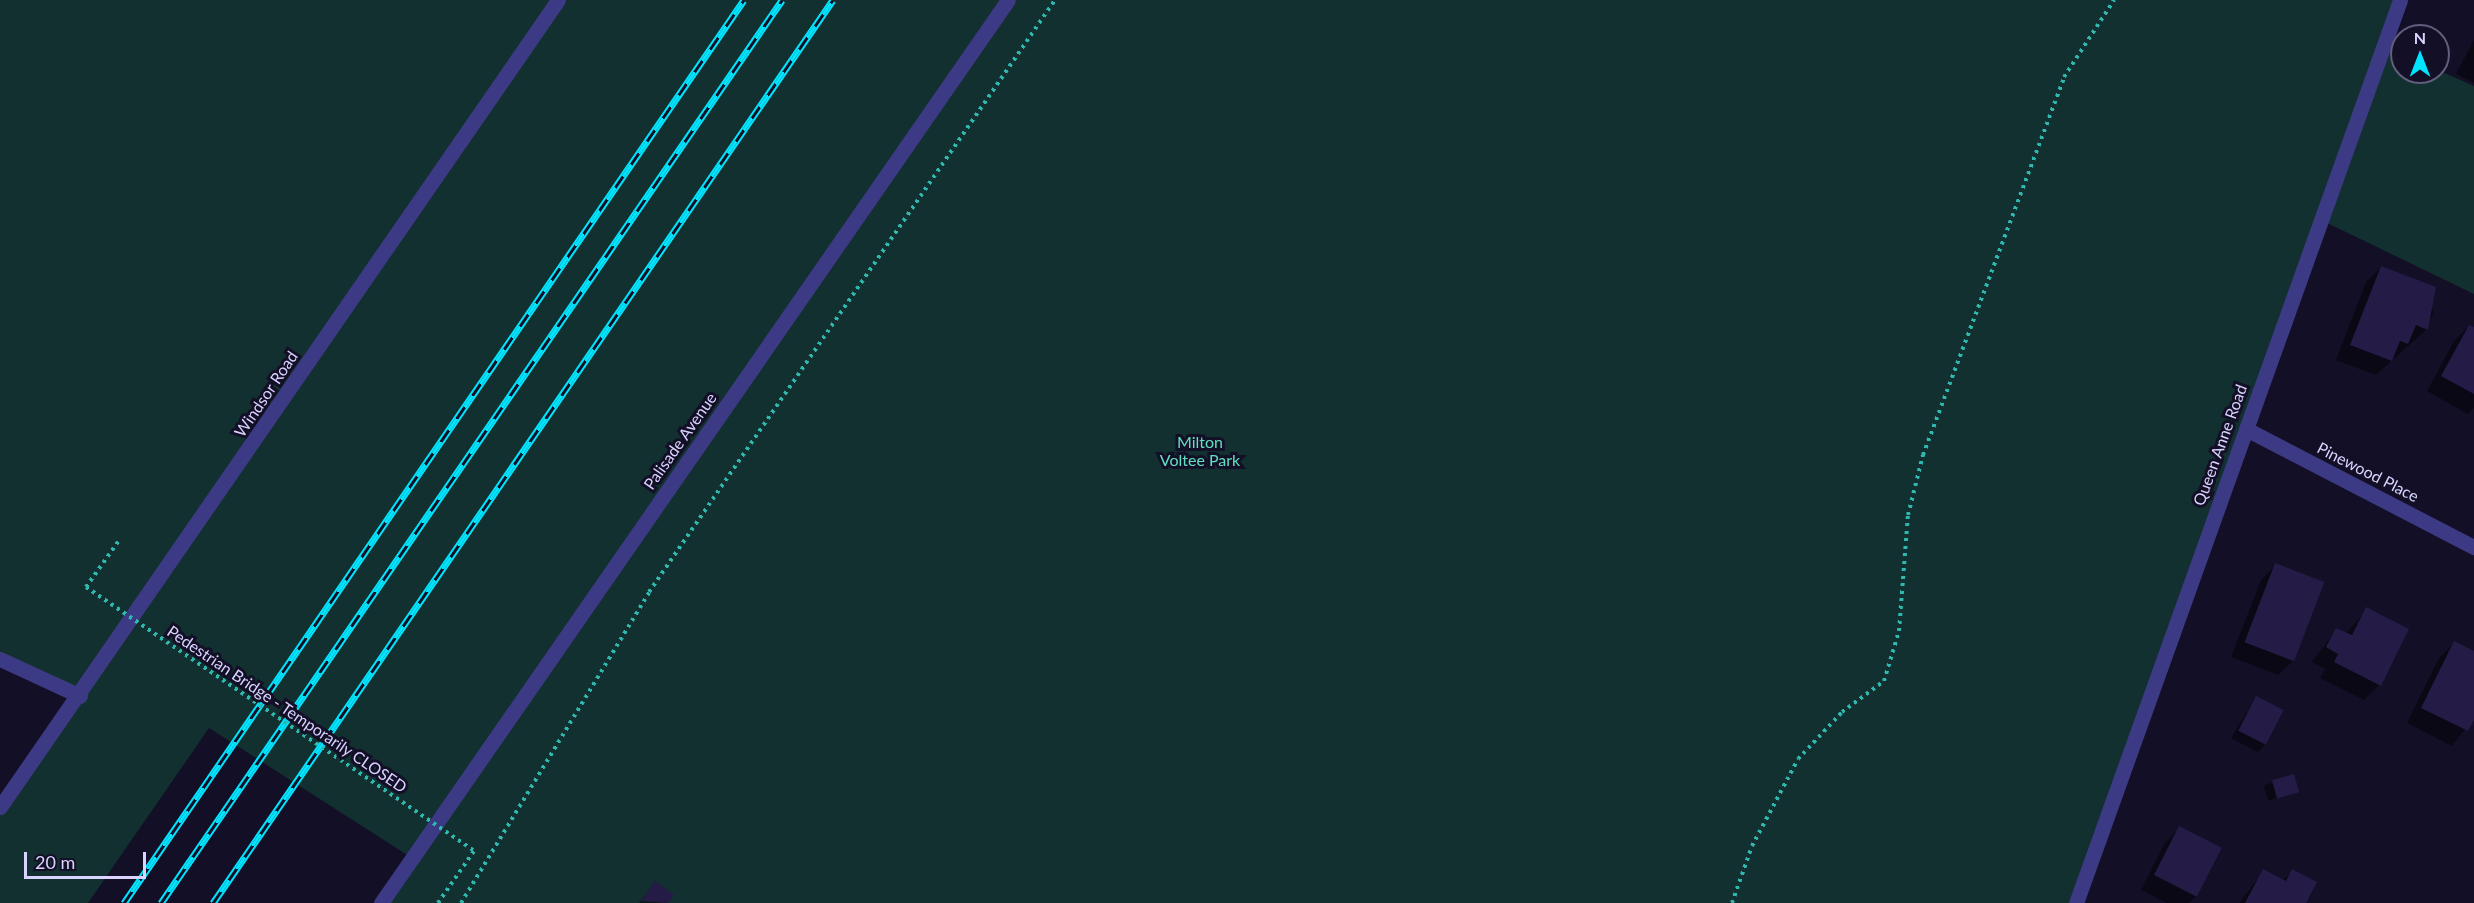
<!DOCTYPE html>
<style>
body{margin:0}
#map{position:relative;width:2474px;height:903px;overflow:hidden;background:#130f26;font-family:Lato,sans-serif}
div>[style]{position:absolute}
.green>*{inset:0;background:#12302f}
.shadow>*{inset:0;background:#0007;transform-origin:0 0}
.building>*{inset:0;background:#241b47;transform-origin:0 0}
.path>*{height:4px;margin-top:-2px;transform-origin:0;background:repeating-linear-gradient(90deg,#2fb8b0 0 3px,transparent 0 7.5px)}
.minor>*{height:15px;margin:-7.5px;padding:0 7.5px;transform-origin:7.5px;border-radius:7.5px;background:#3d3a85}
.rail>*{height:7px;margin-top:-3.5px;transform-origin:0;background:repeating-linear-gradient(90deg,#130f26 0 14px,#00e5ff 0 28px);box-sizing:border-box;border-block:2px solid #00e5ff}
.path-bridge>*{height:4px;margin-top:-2px;transform-origin:0;background:repeating-linear-gradient(90deg,#2fb8b0 0 3px,transparent 0 7.5px)}
span{translate:-50% -50%;white-space:nowrap;text-align:center;line-height:1.15;-webkit-text-stroke:6px #130f26;paint-order:stroke}
.street-label{font-size:16px;color:#d9d4ff}
.park-label{font-size:16px;color:#5fe0c0}
.north{position:absolute;left:2390px;top:24px;width:60px;height:60px;box-sizing:border-box;background:#130f26;border:2px solid #625e7d;border-radius:50%;rotate:0deg;font-size:16px;font-weight:700;line-height:24px;text-align:center;color:#d9d4ff}
.north::after{content:'';display:block;margin:auto;width:21px;height:27px;background:#00e5ff;clip-path:polygon(50% 0,100% 100%,50% 72%,0 100%)}
.scale{position:absolute;left:24px;top:852px;width:122px;height:27px;box-sizing:border-box;border:3px solid #d9d4ff;border-top:0;padding-left:8px;font-size:18px;line-height:21px;white-space:nowrap;color:#d9d4ff;-webkit-text-stroke:4px #130f26;paint-order:stroke}
</style>
<div id="map">
<div class="green">
<div style="clip-path:polygon(0 0,2400px 0,2383px 45px,2402px 54px,2402px 72px,2438px 70px,2474px 86px,2474px 294px,2321px 220px,2076px 903px,381px 903px,412px 858px,209px 728px,88px 903px,0 903px,0 807px,80px 696px,0 659px)"></div>
</div>
<div class="shadow">
<div style="clip-path:polygon(2474px 40px,2474px 83px,2456px 74px)"></div>
<div style="clip-path:polygon(2381px 267px,2434px 311px,2427px 329px,2376px 375px,2336px 360px,2366px 282px)"></div>
<div style="clip-path:polygon(2469px 326px,2474px 329px,2474px 408px,2468px 414px,2427px 391px,2454px 341px)"></div>
<div style="clip-path:polygon(2276px 565px,2294px 660px,2278px 675px,2231px 657px,2261px 580px)"></div>
<div style="clip-path:polygon(2367px 609px,2407px 629px,2379px 685px,2364px 700px,2320px 678px,2325px 669px,2312px 662px,2336px 630px,2346px 634px)"></div>
<div style="clip-path:polygon(2454px 643px,2474px 653px,2474px 717px,2452px 746px,2407px 723px,2439px 658px)"></div>
<div style="clip-path:polygon(2256px 697px,2265px 745px,2258px 752px,2231px 738px)"></div>
<div style="left:2293px;top:776px;width:16px;height:31px;rotate:72deg"></div>
<div style="clip-path:polygon(2180px 828px,2197px 895px,2189px 903px,2167px 903px,2141px 890px,2165px 843px)"></div>
<div style="clip-path:polygon(2264px 871px,2282px 881px,2293px 871px,2304px 903px,2239px 903px)"></div>
<div style="clip-path:polygon(655px 883px,672px 895px,667px 903px,639px 903px)"></div>
</div>
<div class="building">
<div style="clip-path:polygon(2381px 266px,2436px 287px,2428px 330px,2416px 325px,2408px 344px,2400px 341px,2392px 361px,2350px 345px)"></div>
<div style="clip-path:polygon(2469px 325px,2474px 327px,2474px 394px,2441px 376px)"></div>
<div style="left:2275px;top:563px;width:53px;height:85px;rotate:21deg"></div>
<div style="clip-path:polygon(2366px 607px,2409px 629px,2381px 686px,2334px 662px,2338px 654px,2326px 647px,2336px 628px,2352px 635px)"></div>
<div style="clip-path:polygon(2454px 641px,2474px 651px,2474px 720px,2468px 731px,2421px 708px)"></div>
<div style="left:2256px;top:696px;width:31px;height:39px;rotate:27deg"></div>
<div style="left:2294px;top:774px;width:19px;height:23px;rotate:74deg"></div>
<div style="left:2179px;top:826px;width:48px;height:55px;rotate:27deg"></div>
<div style="clip-path:polygon(2263px 869px,2286px 881px,2292px 869px,2317px 882px,2306px 903px,2245px 903px)"></div>
<div style="clip-path:polygon(655px 881px,674px 895px,668px 903px,641px 901px)"></div>
</div>
<div class="path">
<div style="left:86px;top:587px;width:59px;rotate:-54.7deg"></div>
<div style="left:438px;top:903px;width:63px;rotate:-55.3deg"></div>
<div style="left:461px;top:903px;width:363px;rotate:-58.8deg"></div>
<div style="left:649px;top:592px;width:718px;rotate:-55.56deg"></div>
<div style="left:1732px;top:903px;width:60px;rotate:-70.7deg"></div>
<div style="left:1752px;top:846px;width:98px;rotate:-62.1deg"></div>
<div style="left:1798px;top:759px;width:64px;rotate:-46.9deg"></div>
<div style="left:1842px;top:712px;width:52px;rotate:-36.4deg"></div>
<div style="left:1884px;top:681px;width:52px;rotate:-73.3deg"></div>
<div style="left:1899px;top:631px;width:116px;rotate:-85.6deg"></div>
<div style="left:1908px;top:515px;width:62px;rotate:-76deg"></div>
<div style="left:1923px;top:455px;width:403px;rotate:-69.5deg"></div>
<div style="left:2064px;top:77px;width:92px;rotate:-57deg"></div>
</div>
<div class="minor">
<div style="left:2246px;top:429px;width:257px;rotate:27.4deg"></div>
<div style="left:0;top:659px;width:88px;rotate:24.8deg"></div>
<div style="left:0;top:807px;width:981px;rotate:-55.34deg"></div>
<div style="left:381px;top:903px;width:1099px;rotate:-55.23deg"></div>
<div style="left:2076px;top:903px;width:959px;rotate:-70.26deg"></div>
</div>
<div class="rail">
<div style="left:124px;top:903px;width:1095px;rotate:-55.53deg"></div>
<div style="left:161px;top:903px;width:1096px;rotate:-55.48deg"></div>
<div style="left:213px;top:903px;width:1095px;rotate:-55.53deg"></div>
</div>
<div class="path-bridge">
<div style="left:86px;top:587px;width:469px;rotate:34.2deg"></div>
</div>
<div class="street-label">
<span style="left:266px;top:394px;rotate:-56deg">Windsor Road</span>
<span style="left:680px;top:441px;rotate:-55deg">Palisade Avenue</span>
<span style="left:2220px;top:445px;rotate:-70deg">Queen Anne Road</span>
<span style="left:2368px;top:472px;rotate:27deg">Pinewood Place</span>
<span style="left:287px;top:709px;rotate:34deg">Pedestrian Bridge - Temporarily CLOSED</span>
</div>
<div class="park-label">
<span style="left:1200px;top:451px">Milton<br>Voltee Park</span>
</div>
<div class="north">N</div>
<div class="scale">20 m</div>
</div>
